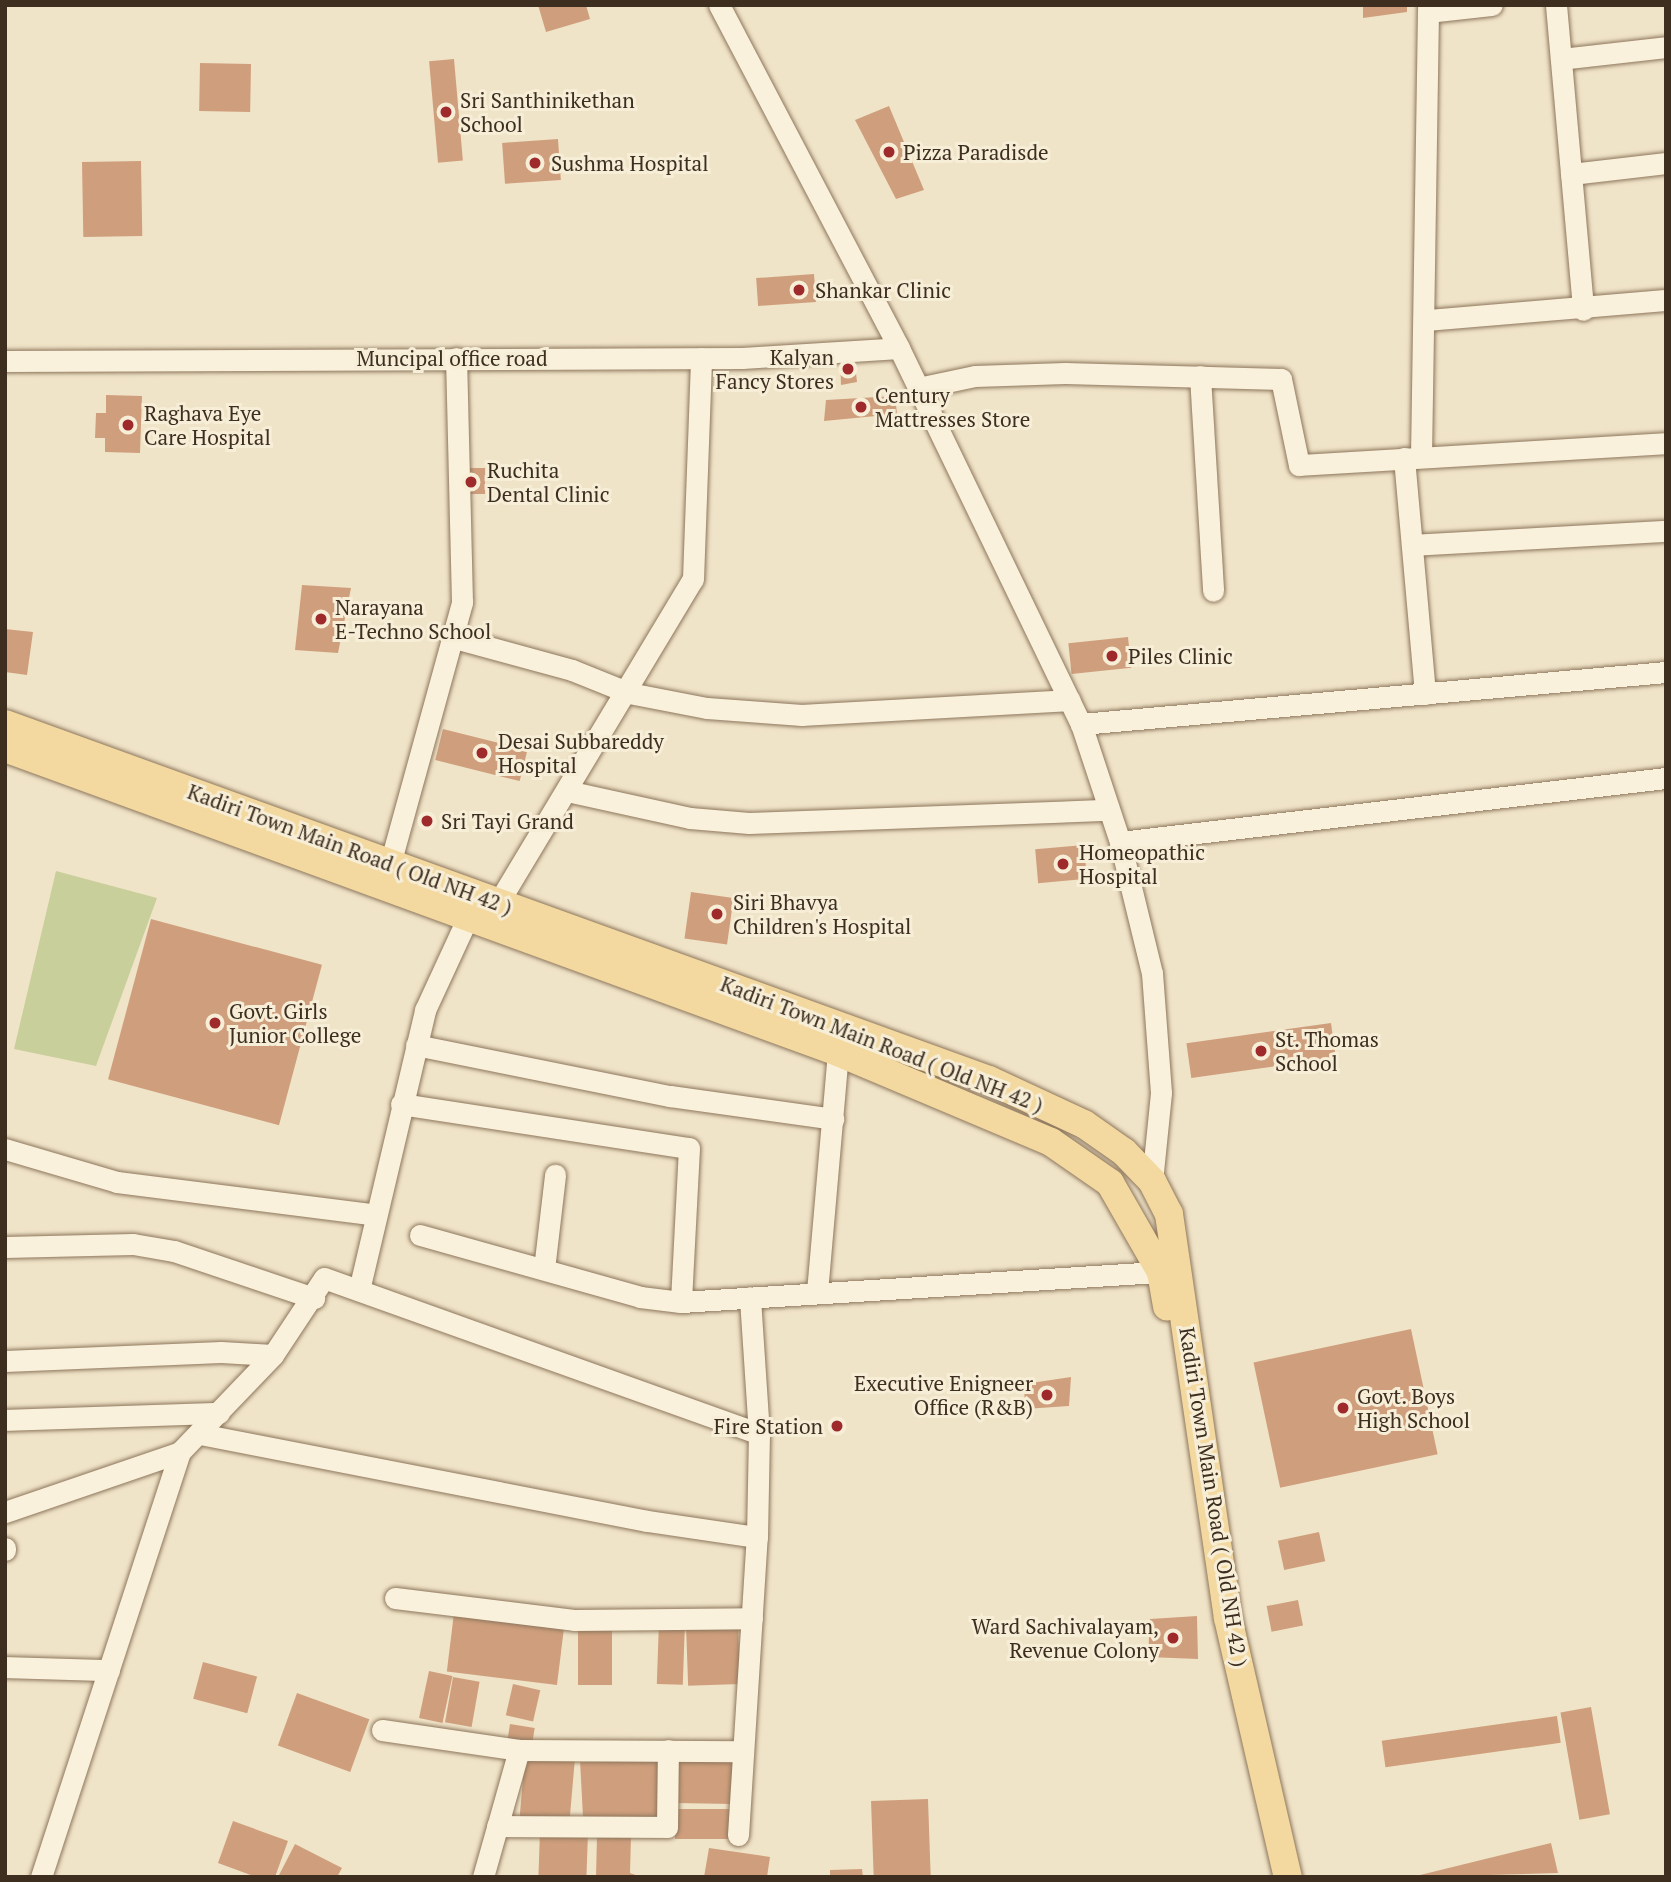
<!DOCTYPE html>
<style>
body{margin:0}
#map{position:relative;width:1671px;height:1882px;overflow:hidden;background:#f0e4c8;font-family:"PT Serif",serif}
div>[style]{position:absolute}
.green>*{inset:0;background:#c9cf9b}
.building>*{inset:0;background:#cf9f7d;transform-origin:0 0}
.roads{filter:drop-shadow(0 0 2px #8d765c) drop-shadow(0 0 2px #8d765c)}
.minor>*{height:21px;margin:-10.5px;padding:0 10.5px;transform-origin:10.5px;border-radius:10.5px;background:#faf1dc}
.major>*{height:28px;margin:-14px;padding:0 14px;transform-origin:14px;border-radius:14px;background:#f3d9a0}
.dots>*{width:19px;height:19px;translate:-50% -50%;box-sizing:border-box;border:4px solid #f7eed8;border-radius:50%}
span{translate:-50% -50%;white-space:nowrap;text-align:center;line-height:1.15;-webkit-text-stroke:6px #f7eed8;paint-order:stroke}
.poi-label{font-size:21px;color:#3d2e20}
.left{translate:0 -50%;text-align:left}
.right{translate:-100% -50%;text-align:right}
.street-label{font-size:21px;color:#3d2e20}
.frame{position:absolute;inset:0;border:7px solid #3d2e20;pointer-events:none}
</style>
<div id="map">
<div class="green">
<div style="clip-path:polygon(56px 871px,157px 898px,96px 1066px,14px 1049px)"></div>
</div>
<div class="building">
<div style="clip-path:polygon(538px 5px,586px 5px,590px 19px,546px 32px)"></div>
<div style="clip-path:polygon(1363px 5px,1407px 5px,1407px 12px,1363px 18px)"></div>
<div style="left:454px;top:59px;width:102px;height:25px;rotate:85deg"></div>
<div style="left:200px;top:63px;width:51px;height:48px;rotate:1deg"></div>
<div style="clip-path:polygon(889px 106px,924px 190px,896px 199px,855px 120px)"></div>
<div style="left:558px;top:139px;width:41px;height:56px;rotate:86deg"></div>
<div style="left:141px;top:161px;width:75px;height:59px;rotate:89deg"></div>
<div style="left:814px;top:274px;width:28px;height:58px;rotate:86deg"></div>
<div style="clip-path:polygon(854px 355px,857px 382px,841px 385px,840px 356px)"></div>
<div style="clip-path:polygon(106px 395px,142px 396px,140px 453px,105px 452px,105px 438px,95px 438px,96px 413px,106px 413px)"></div>
<div style="clip-path:polygon(895px 396px,897px 414px,824px 421px,826px 400px)"></div>
<div style="left:463px;top:468px;width:22px;height:26px"></div>
<div style="clip-path:polygon(302px 585px,351px 588px,338px 653px,295px 650px)"></div>
<div style="clip-path:polygon(5px 629px,33px 632px,27px 675px,5px 672px)"></div>
<div style="left:1128px;top:637px;width:31px;height:60px;rotate:84deg"></div>
<div style="left:443px;top:729px;width:87px;height:32px;rotate:14deg"></div>
<div style="left:1084px;top:845px;width:34px;height:49px;rotate:85deg"></div>
<div style="left:691px;top:892px;width:43px;height:47px;rotate:8deg"></div>
<div style="left:151px;top:919px;width:177px;height:166px;rotate:15deg"></div>
<div style="left:1331px;top:1023px;width:35px;height:146px;rotate:82deg"></div>
<div style="left:1411px;top:1329px;width:128px;height:161px;rotate:78deg"></div>
<div style="clip-path:polygon(1071px 1377px,1069px 1406px,1025px 1409px,1024px 1384px)"></div>
<div style="left:1319px;top:1532px;width:30px;height:42px;rotate:78deg"></div>
<div style="left:1298px;top:1600px;width:26px;height:32px;rotate:79deg"></div>
<div style="left:454px;top:1613px;width:111px;height:59px;rotate:7deg"></div>
<div style="clip-path:polygon(1197px 1616px,1198px 1659px,1148px 1657px,1150px 1619px)"></div>
<div style="left:659px;top:1621px;width:26px;height:63px;rotate:2deg"></div>
<div style="left:738px;top:1624px;width:60px;height:52px;rotate:88deg"></div>
<div style="left:578px;top:1627px;width:34px;height:58px"></div>
<div style="left:203px;top:1662px;width:56px;height:38px;rotate:15deg"></div>
<div style="left:429px;top:1671px;width:24px;height:48px;rotate:12deg"></div>
<div style="left:453px;top:1677px;width:27px;height:46px;rotate:10deg"></div>
<div style="left:513px;top:1684px;width:28px;height:32px;rotate:13deg"></div>
<div style="left:297px;top:1693px;width:77px;height:56px;rotate:20deg"></div>
<div style="left:1591px;top:1707px;width:109px;height:31px;rotate:80deg"></div>
<div style="left:1557px;top:1716px;width:27px;height:177px;rotate:82deg"></div>
<div style="left:510px;top:1724px;width:25px;height:19px;rotate:9deg"></div>
<div style="left:525px;top:1756px;width:50px;height:63px;rotate:5deg"></div>
<div style="left:676px;top:1757px;width:57px;height:46px;rotate:1deg"></div>
<div style="left:660px;top:1758px;width:61px;height:80px;rotate:87deg"></div>
<div style="left:928px;top:1799px;width:78px;height:57px;rotate:88deg"></div>
<div style="left:730px;top:1809px;width:30px;height:55px;rotate:90deg"></div>
<div style="clip-path:polygon(233px 1821px,288px 1841px,275px 1877px,256px 1877px,218px 1863px)"></div>
<div style="left:540px;top:1831px;width:48px;height:46px;rotate:2deg"></div>
<div style="clip-path:polygon(597px 1836px,631px 1837px,630px 1873px,641px 1877px,596px 1876px)"></div>
<div style="clip-path:polygon(1551px 1843px,1558px 1873px,1416px 1877px,1416px 1876px)"></div>
<div style="clip-path:polygon(295px 1844px,342px 1868px,337px 1877px,278px 1877px)"></div>
<div style="clip-path:polygon(709px 1848px,770px 1857px,767px 1877px,704px 1877px)"></div>
<div style="clip-path:polygon(862px 1869px,863px 1877px,830px 1877px,830px 1870px)"></div>
</div>
<div class="roads">
<div class="minor">
<div style="left:719px;top:5px;width:387px;rotate:62.3deg"></div>
<div style="left:899px;top:348px;width:418px;rotate:64.2deg"></div>
<div style="left:1081px;top:724px;width:124px;rotate:71.7deg"></div>
<div style="left:1120px;top:842px;width:135px;rotate:76.3deg"></div>
<div style="left:1152px;top:973px;width:120px;rotate:85.7deg"></div>
<div style="left:1161px;top:1093px;width:88px;rotate:95.8deg"></div>
<div style="left:1556px;top:5px;width:306px;rotate:84.9deg"></div>
<div style="left:1429px;top:12px;width:63px;rotate:-6.3deg"></div>
<div style="left:1561px;top:59px;width:106px;rotate:-6.5deg"></div>
<div style="left:1571px;top:174px;width:96px;rotate:-6.6deg"></div>
<div style="left:1427px;top:320px;width:240px;rotate:-4.8deg"></div>
<div style="left:5px;top:361px;width:737px;rotate:-0.23deg"></div>
<div style="left:742px;top:358px;width:157px;rotate:-3.6deg"></div>
<div style="left:1200px;top:376px;width:215px;rotate:86.5deg"></div>
<div style="left:918px;top:388px;width:58px;rotate:-11.9deg"></div>
<div style="left:975px;top:376px;width:90px;rotate:-1.9deg"></div>
<div style="left:1065px;top:373px;width:216px;rotate:1.6deg"></div>
<div style="left:1281px;top:379px;width:88px;rotate:78.2deg"></div>
<div style="left:1299px;top:465px;width:368px;rotate:-3.4deg"></div>
<div style="left:1421px;top:457px;width:452px;rotate:-89.1deg"></div>
<div style="left:1404px;top:458px;width:237px;rotate:84.9deg"></div>
<div style="left:1412px;top:545px;width:254px;rotate:-3.2deg"></div>
<div style="left:455px;top:638px;width:121px;rotate:15.3deg"></div>
<div style="left:572px;top:670px;width:61px;rotate:22deg"></div>
<div style="left:629px;top:693px;width:79px;rotate:10.9deg"></div>
<div style="left:707px;top:708px;width:95px;rotate:4.2deg"></div>
<div style="left:802px;top:715px;width:268px;rotate:-3.2deg"></div>
<div style="left:1081px;top:724px;width:587px;rotate:-5.08deg"></div>
<div style="left:567px;top:791px;width:126px;rotate:12.4deg"></div>
<div style="left:690px;top:818px;width:59px;rotate:4.8deg"></div>
<div style="left:749px;top:823px;width:359px;rotate:-2.1deg"></div>
<div style="left:1120px;top:842px;width:550px;rotate:-6.69deg"></div>
<div style="left:390px;top:864px;width:272px;rotate:-74.6deg"></div>
<div style="left:462px;top:602px;width:244px;rotate:-91.4deg"></div>
<div style="left:498px;top:903px;width:378px;rotate:-59deg"></div>
<div style="left:693px;top:579px;width:221px;rotate:-87.9deg"></div>
<div style="left:416px;top:1045px;width:259px;rotate:11.4deg"></div>
<div style="left:670px;top:1096px;width:165px;rotate:8deg"></div>
<div style="left:401px;top:1104px;width:291px;rotate:8.7deg"></div>
<div style="left:689px;top:1148px;width:154px;rotate:93deg"></div>
<div style="left:5px;top:1149px;width:117px;rotate:16.4deg"></div>
<div style="left:117px;top:1182px;width:257px;rotate:7.2deg"></div>
<div style="left:420px;top:1235px;width:229px;rotate:15.7deg"></div>
<div style="left:640px;top:1297px;width:41px;rotate:7deg"></div>
<div style="left:681px;top:1302px;width:494px;rotate:-3.6deg"></div>
<div style="left:5px;top:1247px;width:128px;rotate:-1.3deg"></div>
<div style="left:133px;top:1244px;width:42px;rotate:9.7deg"></div>
<div style="left:174px;top:1251px;width:148px;rotate:18.6deg"></div>
<div style="left:544px;top:1269px;width:95px;rotate:-83.3deg"></div>
<div style="left:359px;top:1290px;width:288px;rotate:-76.7deg"></div>
<div style="left:425px;top:1010px;width:117px;rotate:-65.2deg"></div>
<div style="left:817px;top:1292px;width:253px;rotate:-85deg"></div>
<div style="left:5px;top:1361px;width:216px;rotate:-2.4deg"></div>
<div style="left:221px;top:1352px;width:52px;rotate:3.3deg"></div>
<div style="left:5px;top:1420px;width:214px;rotate:-1.9deg"></div>
<div style="left:200px;top:1434px;width:455px;rotate:11deg"></div>
<div style="left:647px;top:1521px;width:111px;rotate:8.3deg"></div>
<div style="left:5px;top:1512px;width:185px;rotate:-18.9deg"></div>
<div style="left:5px;top:1548px;width:2px;rotate:90deg"></div>
<div style="left:395px;top:1598px;width:180px;rotate:7deg"></div>
<div style="left:574px;top:1620px;width:178px;rotate:-0.6deg"></div>
<div style="left:5px;top:1667px;width:104px;rotate:1.7deg"></div>
<div style="left:382px;top:1730px;width:138px;rotate:8.3deg"></div>
<div style="left:519px;top:1750px;width:224px;rotate:0.3deg"></div>
<div style="left:497px;top:1826px;width:170px;rotate:0.3deg"></div>
<div style="left:667px;top:1827px;width:77px;rotate:-89.3deg"></div>
<div style="left:738px;top:1835px;width:299px;rotate:-86.4deg"></div>
<div style="left:757px;top:1537px;width:103px;rotate:-88.9deg"></div>
<div style="left:759px;top:1434px;width:137px;rotate:-93.8deg"></div>
<div style="left:41px;top:1877px;width:447px;rotate:-71.9deg"></div>
<div style="left:180px;top:1452px;width:134px;rotate:-46.2deg"></div>
<div style="left:273px;top:1355px;width:92px;rotate:-56.5deg"></div>
<div style="left:324px;top:1278px;width:462px;rotate:19.7deg"></div>
<div style="left:483px;top:1877px;width:132px;rotate:-74.2deg"></div>
</div>
<div class="major">
<div style="left:5px;top:724px;width:1046px;rotate:19.89deg"></div>
<div style="left:989px;top:1080px;width:105px;rotate:24.9deg"></div>
<div style="left:1084px;top:1124px;width:49px;rotate:35deg"></div>
<div style="left:1124px;top:1152px;width:40px;rotate:46deg"></div>
<div style="left:1152px;top:1181px;width:37px;rotate:63deg"></div>
<div style="left:1169px;top:1214px;width:408px;rotate:81.7deg"></div>
<div style="left:1228px;top:1618px;width:266px;rotate:77deg"></div>
<div style="left:5px;top:748px;width:887px;rotate:20.05deg"></div>
<div style="left:838px;top:1052px;width:231px;rotate:22.9deg"></div>
<div style="left:1051px;top:1142px;width:72px;rotate:34.8deg"></div>
<div style="left:1110px;top:1183px;width:103px;rotate:60.2deg"></div>
<div style="left:1161px;top:1272px;width:35px;rotate:80deg"></div>
</div>
</div>
<div class="dots">
<div style="left:446px;top:112px;background:#9e2a2b"></div>
<div style="left:889px;top:152px;background:#9e2a2b"></div>
<div style="left:535px;top:163px;background:#9e2a2b"></div>
<div style="left:799px;top:290px;background:#9e2a2b"></div>
<div style="left:848px;top:369px;background:#9e2a2b"></div>
<div style="left:861px;top:407px;background:#9e2a2b"></div>
<div style="left:128px;top:425px;background:#9e2a2b"></div>
<div style="left:471px;top:482px;background:#9e2a2b"></div>
<div style="left:321px;top:619px;background:#9e2a2b"></div>
<div style="left:1112px;top:656px;background:#9e2a2b"></div>
<div style="left:482px;top:753px;background:#9e2a2b"></div>
<div style="left:427px;top:821px;background:#9e2a2b"></div>
<div style="left:1063px;top:864px;background:#9e2a2b"></div>
<div style="left:717px;top:914px;background:#9e2a2b"></div>
<div style="left:215px;top:1023px;background:#9e2a2b"></div>
<div style="left:1261px;top:1051px;background:#9e2a2b"></div>
<div style="left:1047px;top:1395px;background:#9e2a2b"></div>
<div style="left:1343px;top:1408px;background:#9e2a2b"></div>
<div style="left:837px;top:1426px;background:#9e2a2b"></div>
<div style="left:1173px;top:1638px;background:#9e2a2b"></div>
</div>
<div class="poi-label">
<span class="left" style="left:460px;top:112px">Sri Santhinikethan<br>School</span>
<span class="left" style="left:903px;top:152px">Pizza Paradisde</span>
<span class="left" style="left:551px;top:163px">Sushma Hospital</span>
<span class="left" style="left:815px;top:290px">Shankar Clinic</span>
<span class="right" style="left:834px;top:369px">Kalyan<br>Fancy Stores</span>
<span class="left" style="left:875px;top:407px">Century<br>Mattresses Store</span>
<span class="left" style="left:144px;top:425px">Raghava Eye<br>Care Hospital</span>
<span class="left" style="left:487px;top:482px">Ruchita<br>Dental Clinic</span>
<span class="left" style="left:335px;top:619px">Narayana<br>E-Techno School</span>
<span class="left" style="left:1128px;top:656px">Piles Clinic</span>
<span class="left" style="left:498px;top:753px">Desai Subbareddy<br>Hospital</span>
<span class="left" style="left:441px;top:821px">Sri Tayi Grand</span>
<span class="left" style="left:1079px;top:864px">Homeopathic<br>Hospital</span>
<span class="left" style="left:733px;top:914px">Siri Bhavya<br>Children's Hospital</span>
<span class="left" style="left:229px;top:1023px">Govt. Girls<br>Junior College</span>
<span class="left" style="left:1275px;top:1051px">St. Thomas<br>School</span>
<span class="right" style="left:1033px;top:1395px">Executive Enigneer<br>Office (R&amp;B)</span>
<span class="left" style="left:1357px;top:1408px">Govt. Boys<br>High School</span>
<span class="right" style="left:823px;top:1426px">Fire Station</span>
<span class="right" style="left:1159px;top:1638px">Ward Sachivalayam,<br>Revenue Colony</span>
</div>
<div class="street-label">
<span style="left:452px;top:358px">Muncipal office road</span>
<span style="left:350px;top:849px;rotate:20deg">Kadiri Town Main Road ( Old NH 42 )</span>
<span style="left:882px;top:1044px;rotate:21deg">Kadiri Town Main Road ( Old NH 42 )</span>
<span style="left:1214px;top:1497px;rotate:81deg">Kadiri Town Main Road ( Old NH 42 )</span>
</div>
<div class="frame"></div>
</div>
